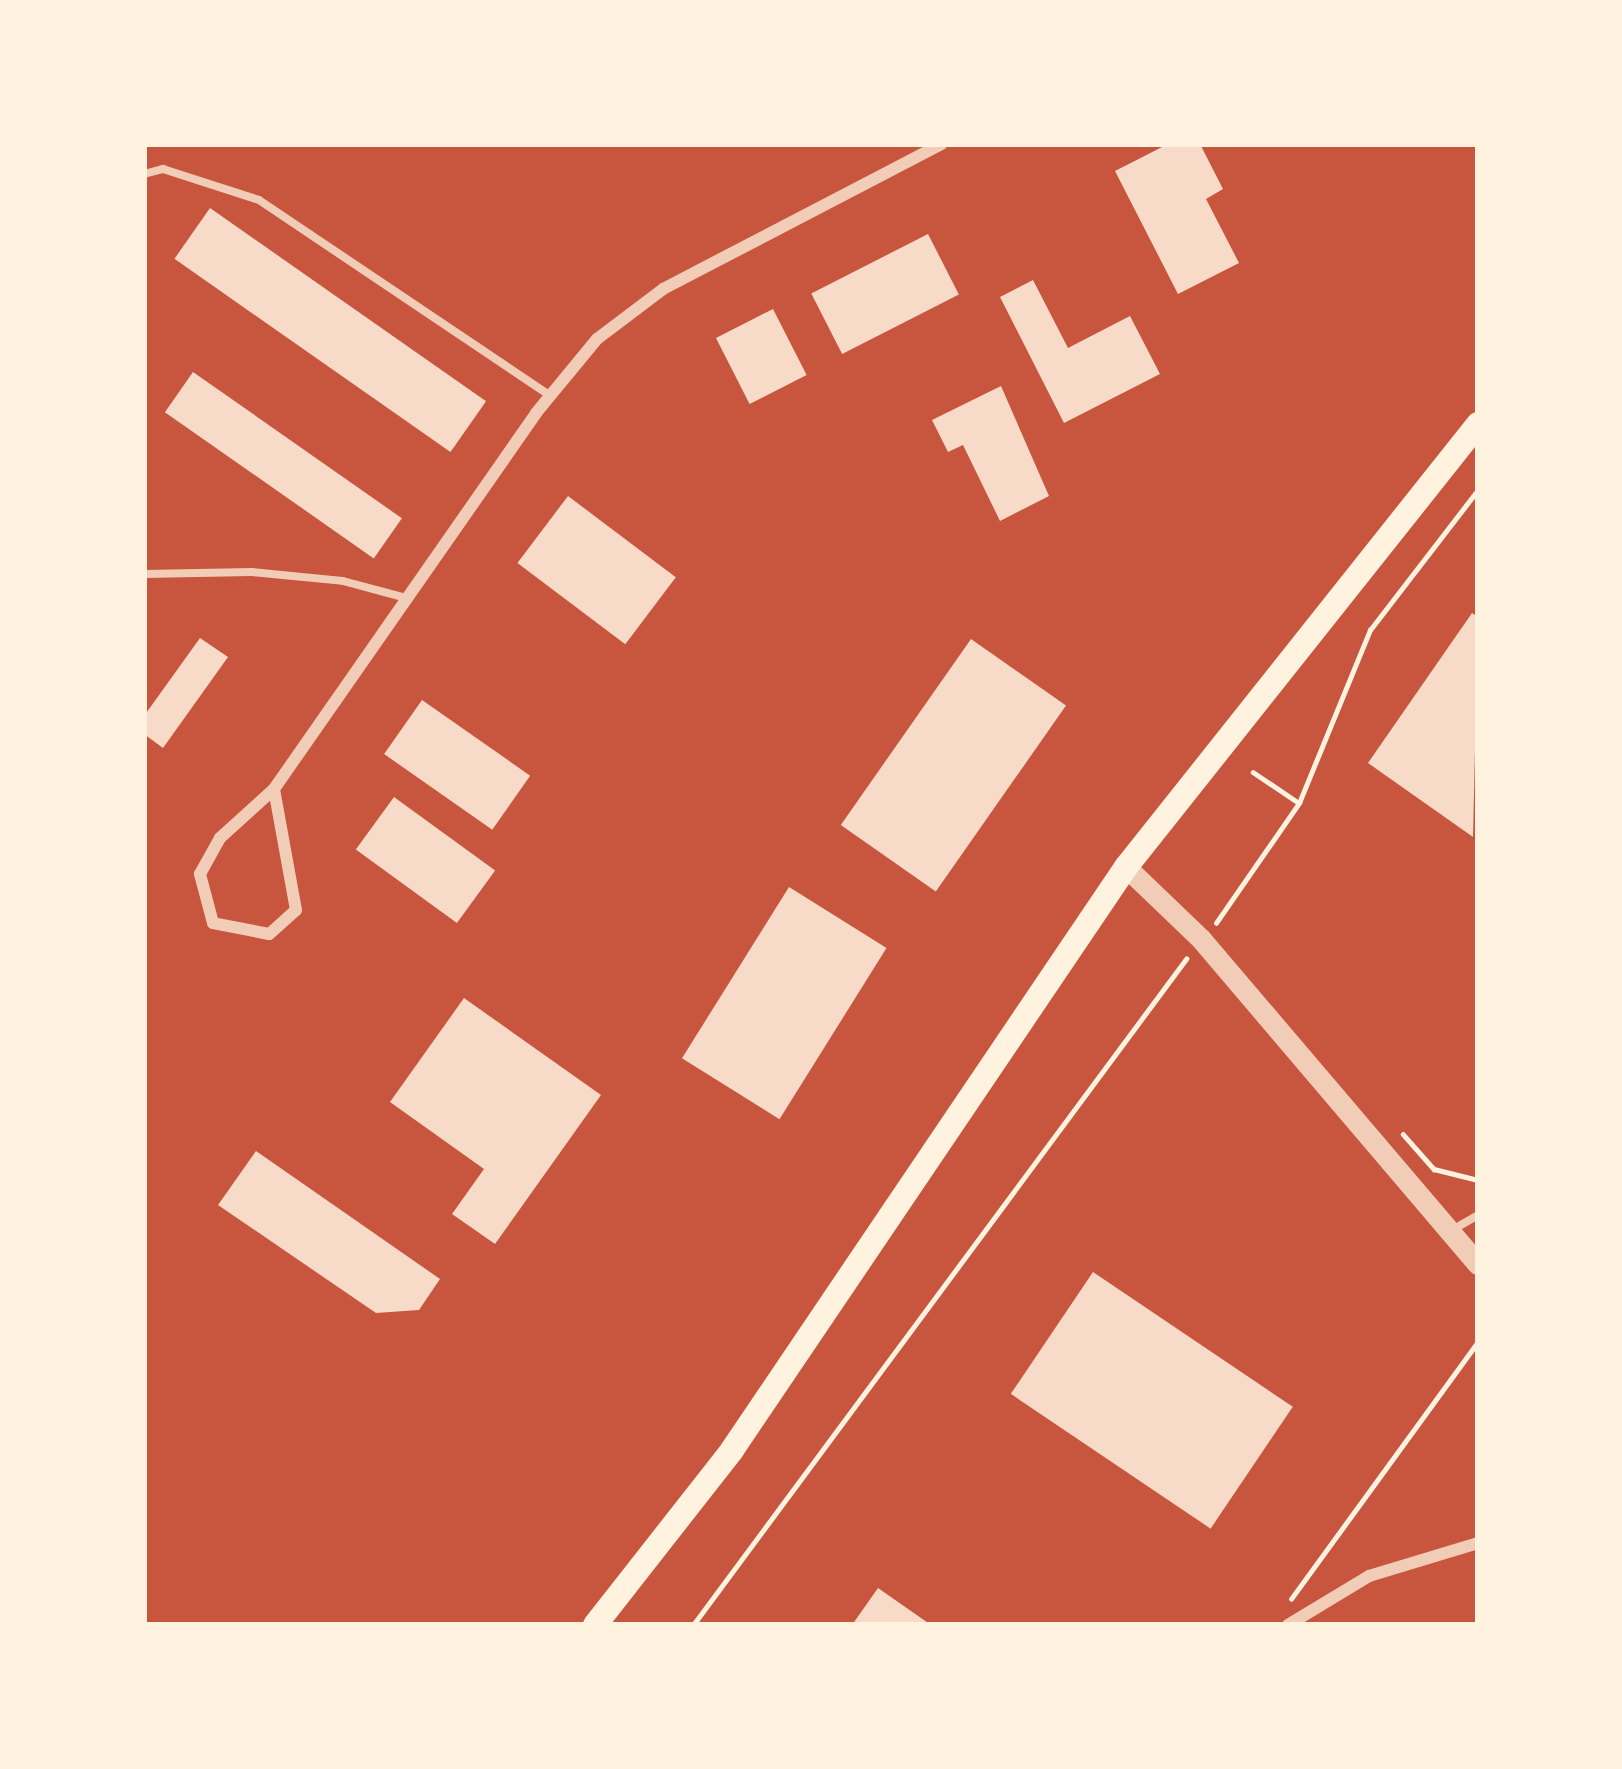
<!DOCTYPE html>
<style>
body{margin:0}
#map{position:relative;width:1622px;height:1769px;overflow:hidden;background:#c8553d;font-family:"Fira Sans",sans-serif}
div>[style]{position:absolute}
.building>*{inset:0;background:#f7dbc8;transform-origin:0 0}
.path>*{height:4.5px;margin:-2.25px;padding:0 2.25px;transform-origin:2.25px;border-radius:2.25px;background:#fff3e0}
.service>*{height:8px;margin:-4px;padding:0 4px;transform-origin:4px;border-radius:4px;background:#f1ccb7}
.minor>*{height:12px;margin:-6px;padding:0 6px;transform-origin:6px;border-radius:6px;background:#f1ccb7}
.tertiary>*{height:21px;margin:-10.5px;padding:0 10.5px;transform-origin:10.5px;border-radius:10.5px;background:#f1ccb7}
.secondary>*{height:24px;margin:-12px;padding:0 12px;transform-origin:12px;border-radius:12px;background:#fff3e0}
span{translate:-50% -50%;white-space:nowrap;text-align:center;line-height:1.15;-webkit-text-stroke:12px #fff3e0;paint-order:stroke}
.frame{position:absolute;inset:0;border:147px solid #fff3e0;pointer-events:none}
</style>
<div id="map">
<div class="building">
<div style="clip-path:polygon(1168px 144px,1200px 144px,1223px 189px,1206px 199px,1239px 263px,1178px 294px,1115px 171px)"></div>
<div style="left:210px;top:208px;width:337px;height:62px;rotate:35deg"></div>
<div style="left:928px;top:234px;width:68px;height:131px;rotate:63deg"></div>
<div style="clip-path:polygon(1033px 280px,1068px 348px,1130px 316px,1160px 374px,1064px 423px,1000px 297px)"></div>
<div style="left:773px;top:309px;width:74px;height:64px;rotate:63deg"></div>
<div style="left:193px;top:372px;width:255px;height:49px;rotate:35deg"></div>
<div style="clip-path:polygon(1001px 386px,1049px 496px,1000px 521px,963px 445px,948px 452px,932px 420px)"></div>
<div style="left:568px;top:496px;width:135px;height:84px;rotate:37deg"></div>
<div style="clip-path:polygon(1472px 613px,1478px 617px,1473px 837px,1368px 763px)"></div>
<div style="clip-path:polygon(200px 638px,228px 657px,163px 748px,144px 734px,144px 716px)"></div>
<div style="left:971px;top:639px;width:116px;height:227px;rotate:35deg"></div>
<div style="left:422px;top:700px;width:132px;height:66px;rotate:35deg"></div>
<div style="left:394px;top:797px;width:125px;height:65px;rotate:36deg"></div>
<div style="left:789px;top:887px;width:115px;height:202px;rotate:32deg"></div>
<div style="clip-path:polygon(464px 998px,601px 1095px,495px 1244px,452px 1214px,484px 1169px,390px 1102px)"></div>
<div style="clip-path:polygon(256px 1151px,440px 1279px,419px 1310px,376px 1313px,218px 1205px)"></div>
<div style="left:1093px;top:1272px;width:241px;height:147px;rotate:34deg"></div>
<div style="clip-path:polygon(878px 1588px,931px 1625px,852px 1625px)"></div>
</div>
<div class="path">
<div style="left:1253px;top:772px;width:55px;rotate:34deg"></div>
<div style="left:1216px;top:923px;width:146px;rotate:-55.3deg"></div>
<div style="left:1299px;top:803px;width:187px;rotate:-67.7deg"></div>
<div style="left:1370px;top:630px;width:177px;rotate:-52.4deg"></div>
<div style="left:1403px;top:1134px;width:47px;rotate:48.5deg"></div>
<div style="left:1434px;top:1169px;width:45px;rotate:14deg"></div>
<div style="left:1291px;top:1599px;width:318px;rotate:-54deg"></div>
<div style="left:693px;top:1625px;width:829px;rotate:-53.49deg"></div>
</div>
<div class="service">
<div style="left:144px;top:174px;width:20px;rotate:-15deg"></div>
<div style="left:163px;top:169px;width:101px;rotate:17.9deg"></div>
<div style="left:259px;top:200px;width:349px;rotate:33.9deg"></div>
<div style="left:144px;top:574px;width:108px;rotate:-1.1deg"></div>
<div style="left:252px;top:572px;width:91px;rotate:5.6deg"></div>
<div style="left:343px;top:581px;width:65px;rotate:15.1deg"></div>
<div style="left:1454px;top:1229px;width:28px;rotate:-30deg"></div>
</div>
<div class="minor">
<div style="left:274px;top:789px;width:123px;rotate:79.7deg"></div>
<div style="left:296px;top:910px;width:36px;rotate:138deg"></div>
<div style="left:269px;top:934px;width:57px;rotate:-168.9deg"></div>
<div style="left:213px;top:923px;width:51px;rotate:-104.9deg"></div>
<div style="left:200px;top:874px;width:41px;rotate:-60.9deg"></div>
<div style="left:220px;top:838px;width:73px;rotate:-42.2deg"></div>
<div style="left:274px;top:789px;width:458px;rotate:-55.1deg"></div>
<div style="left:536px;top:413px;width:96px;rotate:-50.5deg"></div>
<div style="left:597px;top:339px;width:83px;rotate:-37.1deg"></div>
<div style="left:663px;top:289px;width:314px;rotate:-27.5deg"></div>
<div style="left:1288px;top:1625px;width:95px;rotate:-31.2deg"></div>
<div style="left:1369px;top:1576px;width:114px;rotate:-16.8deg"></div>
</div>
<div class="tertiary">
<div style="left:1126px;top:867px;width:104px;rotate:43.8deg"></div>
<div style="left:1201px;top:939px;width:427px;rotate:49.6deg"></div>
</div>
<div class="secondary">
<div style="left:595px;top:1625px;width:222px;rotate:-51.9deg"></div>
<div style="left:732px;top:1450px;width:704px;rotate:-55.95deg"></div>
<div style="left:1126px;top:867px;width:566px;rotate:-51.53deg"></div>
</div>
<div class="frame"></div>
</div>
